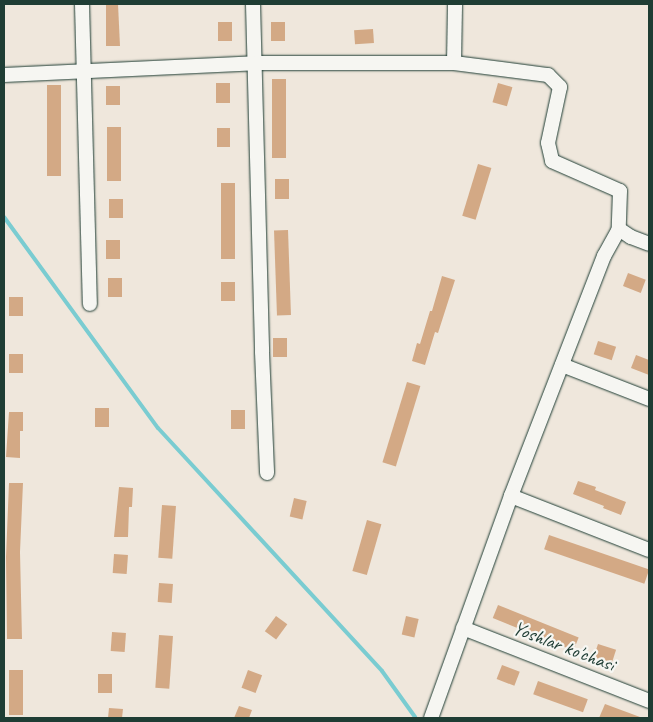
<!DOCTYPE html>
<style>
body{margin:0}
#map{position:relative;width:653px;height:722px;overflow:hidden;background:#efe7dc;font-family:Caveat,sans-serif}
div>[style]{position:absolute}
.stream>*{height:4px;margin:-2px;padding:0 2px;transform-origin:2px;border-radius:2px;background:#7accd1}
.building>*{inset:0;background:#d3a985;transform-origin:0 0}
.roads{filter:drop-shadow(0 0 1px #1f3d34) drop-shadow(0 0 1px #1f3d34)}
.street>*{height:14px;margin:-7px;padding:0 7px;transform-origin:7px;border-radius:7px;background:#f6f6f2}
span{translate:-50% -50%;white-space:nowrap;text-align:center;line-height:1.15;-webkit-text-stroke:4.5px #f6f6f2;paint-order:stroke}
.street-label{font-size:20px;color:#1f3d34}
.frame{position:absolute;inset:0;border:5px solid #1f3d34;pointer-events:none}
</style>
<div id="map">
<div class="stream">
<div style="left:4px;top:217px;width:261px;rotate:53.9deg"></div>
<div style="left:158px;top:428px;width:330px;rotate:47.3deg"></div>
<div style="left:382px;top:671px;width:57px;rotate:54.3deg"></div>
</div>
<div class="building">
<div style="clip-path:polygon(106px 4px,118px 4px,120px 46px,106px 46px)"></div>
<div style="left:218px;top:22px;width:14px;height:19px"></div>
<div style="left:271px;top:22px;width:14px;height:19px"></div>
<div style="left:373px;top:29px;width:14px;height:19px;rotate:86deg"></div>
<div style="left:272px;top:79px;width:14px;height:79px"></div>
<div style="left:230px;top:83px;width:20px;height:14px;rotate:90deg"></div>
<div style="left:498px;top:83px;width:15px;height:20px;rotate:16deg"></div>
<div style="left:47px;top:85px;width:14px;height:91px"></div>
<div style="left:106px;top:86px;width:14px;height:19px"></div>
<div style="left:107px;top:127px;width:14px;height:54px"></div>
<div style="left:217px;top:128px;width:13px;height:19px"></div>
<div style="left:478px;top:164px;width:14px;height:54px;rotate:17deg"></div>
<div style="left:289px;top:179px;width:20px;height:14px;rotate:90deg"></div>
<div style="left:221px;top:183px;width:14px;height:76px"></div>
<div style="left:109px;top:199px;width:14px;height:19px"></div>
<div style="left:288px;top:230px;width:85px;height:14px;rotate:88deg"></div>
<div style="left:106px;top:240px;width:14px;height:19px"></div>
<div style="left:628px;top:273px;width:19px;height:14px;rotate:21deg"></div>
<div style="clip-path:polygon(442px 276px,455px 280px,438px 333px,435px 332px,425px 365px,412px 361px,417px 343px,420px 344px,430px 311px,432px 311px)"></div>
<div style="left:108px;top:278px;width:14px;height:19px"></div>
<div style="left:221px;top:282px;width:14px;height:19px"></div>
<div style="left:9px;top:297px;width:14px;height:19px"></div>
<div style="left:273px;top:338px;width:14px;height:19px"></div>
<div style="left:598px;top:341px;width:19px;height:14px;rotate:18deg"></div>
<div style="left:9px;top:354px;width:14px;height:19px"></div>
<div style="clip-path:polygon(636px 355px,649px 360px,649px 375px,631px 368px)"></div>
<div style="left:407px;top:382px;width:14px;height:84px;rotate:17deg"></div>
<div style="left:95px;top:408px;width:14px;height:19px"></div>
<div style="left:231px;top:410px;width:14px;height:19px"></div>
<div style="clip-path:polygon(9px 412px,23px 412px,23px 431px,20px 431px,20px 458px,6px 457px)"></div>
<div style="clip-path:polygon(578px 481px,596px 487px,595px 490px,626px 502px,621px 515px,603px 508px,604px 506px,573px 494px)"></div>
<div style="clip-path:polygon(9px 483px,23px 483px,20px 552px,22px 639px,7px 639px,6px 557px)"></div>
<div style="clip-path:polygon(119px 487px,133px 488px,132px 507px,129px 507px,128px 537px,114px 537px)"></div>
<div style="left:294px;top:498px;width:13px;height:19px;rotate:13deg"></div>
<div style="left:162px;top:505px;width:14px;height:53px;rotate:4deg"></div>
<div style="left:367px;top:520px;width:15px;height:53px;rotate:16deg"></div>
<div style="left:549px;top:535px;width:106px;height:15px;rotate:19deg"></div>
<div style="left:114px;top:554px;width:14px;height:19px;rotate:4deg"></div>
<div style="left:159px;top:583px;width:14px;height:19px;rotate:4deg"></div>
<div style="left:498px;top:605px;width:87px;height:14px;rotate:22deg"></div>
<div style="left:276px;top:616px;width:14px;height:19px;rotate:36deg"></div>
<div style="left:406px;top:616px;width:13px;height:19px;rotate:13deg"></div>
<div style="left:112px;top:632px;width:14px;height:19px;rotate:4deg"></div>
<div style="left:159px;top:635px;width:14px;height:53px;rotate:4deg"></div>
<div style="left:598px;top:644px;width:19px;height:14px;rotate:18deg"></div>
<div style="left:502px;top:665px;width:19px;height:15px;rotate:21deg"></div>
<div style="left:9px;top:670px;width:14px;height:45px"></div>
<div style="left:248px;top:670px;width:15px;height:19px;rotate:20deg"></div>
<div style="left:98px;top:674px;width:14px;height:19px"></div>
<div style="left:538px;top:681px;width:53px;height:14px;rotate:20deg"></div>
<div style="clip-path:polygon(605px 704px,640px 717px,640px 718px,599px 718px)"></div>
<div style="clip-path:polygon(239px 706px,252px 710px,249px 718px,234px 718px)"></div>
<div style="clip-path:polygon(109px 708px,123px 709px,122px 718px,108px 718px)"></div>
</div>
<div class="roads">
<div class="street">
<div style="left:82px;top:4px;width:300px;rotate:88.5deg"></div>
<div style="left:253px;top:4px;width:348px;rotate:88.5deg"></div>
<div style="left:262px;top:352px;width:121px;rotate:87.6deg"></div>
<div style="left:454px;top:63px;width:59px;rotate:-89deg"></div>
<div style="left:4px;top:75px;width:251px;rotate:-2.7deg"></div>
<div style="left:255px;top:63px;width:199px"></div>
<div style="left:454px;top:63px;width:95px;rotate:7.3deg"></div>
<div style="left:548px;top:75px;width:17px;rotate:45deg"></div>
<div style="left:560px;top:87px;width:57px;rotate:102.1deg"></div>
<div style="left:548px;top:143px;width:18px;rotate:77deg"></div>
<div style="left:552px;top:161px;width:74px;rotate:23.8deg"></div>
<div style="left:620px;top:191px;width:38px;rotate:92deg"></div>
<div style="left:619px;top:229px;width:31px;rotate:119deg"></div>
<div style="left:604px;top:256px;width:257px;rotate:111.2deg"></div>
<div style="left:511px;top:496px;width:236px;rotate:109.8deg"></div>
<div style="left:619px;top:229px;width:14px;rotate:34deg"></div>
<div style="left:631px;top:237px;width:19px;rotate:21deg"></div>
<div style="left:562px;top:365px;width:93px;rotate:21.3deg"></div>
<div style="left:511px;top:496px;width:148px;rotate:21.4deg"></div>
<div style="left:463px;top:628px;width:200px;rotate:21.4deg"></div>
</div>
</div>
<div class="street-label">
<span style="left:564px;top:646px;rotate:21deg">Yoshlar ko'chasi</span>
</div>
<div class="frame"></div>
</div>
